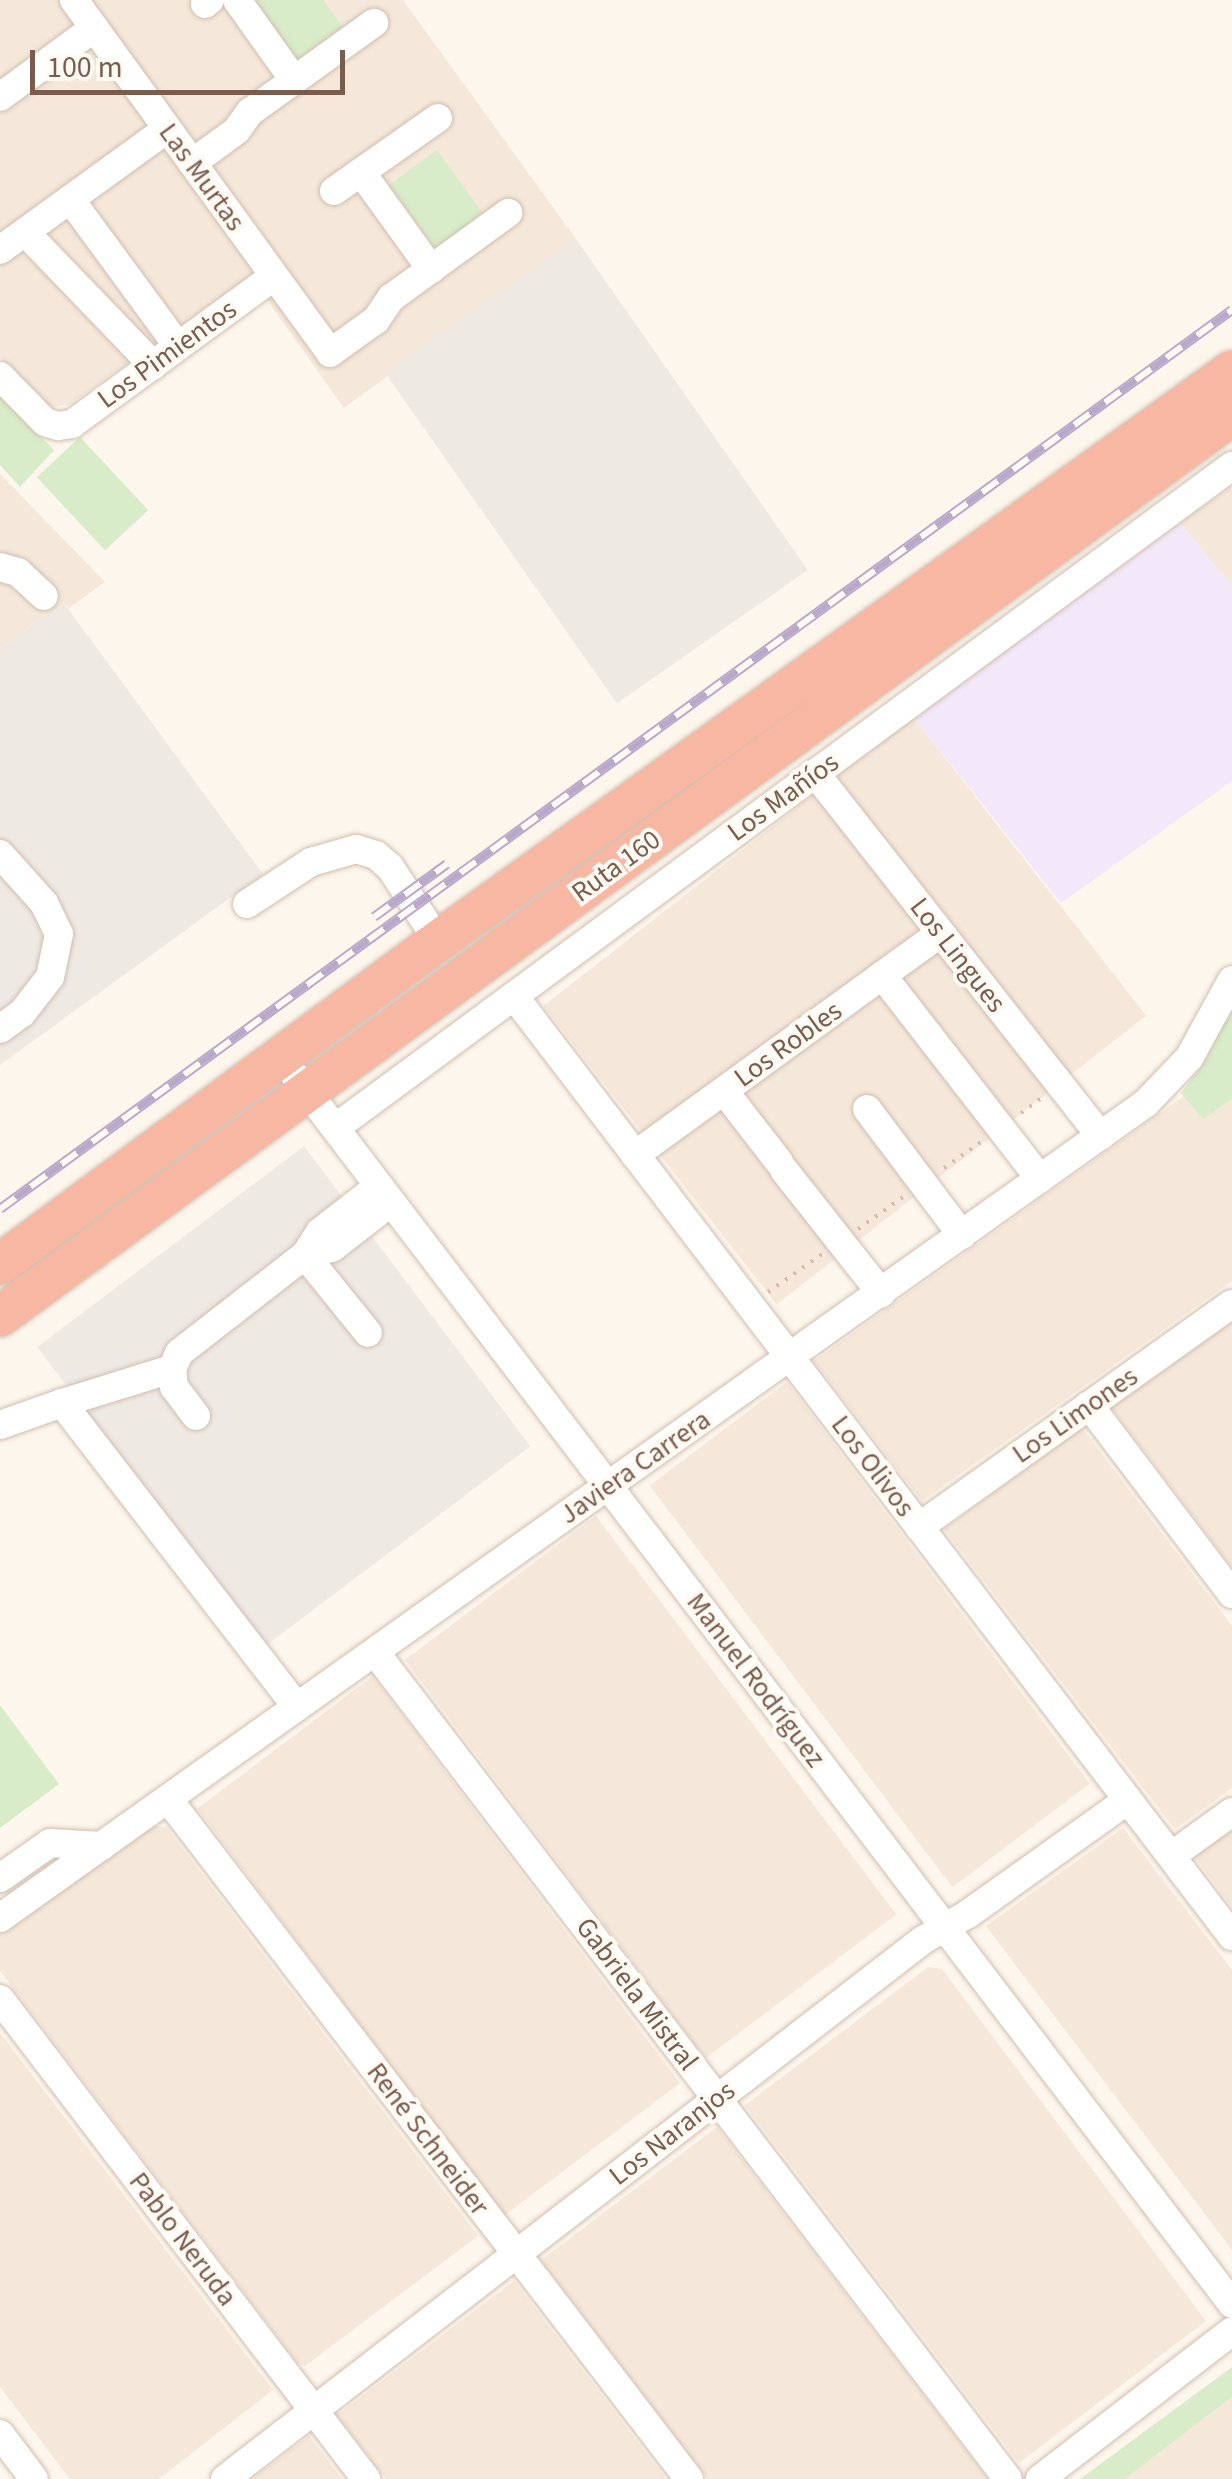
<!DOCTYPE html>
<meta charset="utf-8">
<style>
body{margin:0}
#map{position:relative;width:1232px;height:2479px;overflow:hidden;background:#fdf6ec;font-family:"Source Sans 3",sans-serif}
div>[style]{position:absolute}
.residential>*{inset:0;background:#f5e8da;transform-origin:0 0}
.industrial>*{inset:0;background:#efe9e4;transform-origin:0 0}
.education>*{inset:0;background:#f3e8fa}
.green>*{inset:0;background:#d8ecc9;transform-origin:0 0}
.path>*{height:4px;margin-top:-2px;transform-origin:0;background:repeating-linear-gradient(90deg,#d9b8a5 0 2.5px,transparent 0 10.5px)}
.roads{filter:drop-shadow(0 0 2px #d1beb0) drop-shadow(0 0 2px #d1beb0)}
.minor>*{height:28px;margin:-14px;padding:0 14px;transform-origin:14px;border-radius:14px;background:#fff}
.highway>*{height:40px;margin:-20px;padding:0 20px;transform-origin:20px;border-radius:20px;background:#f7b7a3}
.rail>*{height:10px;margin-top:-5px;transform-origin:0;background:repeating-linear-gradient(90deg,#fffaf3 0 19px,#b9a8c9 0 38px);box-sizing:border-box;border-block:2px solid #b9a8c9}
span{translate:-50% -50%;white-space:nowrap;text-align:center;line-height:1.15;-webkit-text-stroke:8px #fffaf3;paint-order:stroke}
.street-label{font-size:28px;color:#7a5c4d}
.scale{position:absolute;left:30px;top:50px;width:315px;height:45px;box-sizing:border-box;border:5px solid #7a5c4d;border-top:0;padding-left:12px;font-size:30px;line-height:35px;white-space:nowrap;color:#7a5c4d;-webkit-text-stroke:8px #fffaf3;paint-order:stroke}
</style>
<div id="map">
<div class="residential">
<div style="clip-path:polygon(0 0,403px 0,576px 239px,344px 408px,250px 276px,70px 404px,46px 408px,0 357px)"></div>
<div style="clip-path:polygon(0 474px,105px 582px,69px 608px,63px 602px,0 649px)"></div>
<div style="clip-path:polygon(1232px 486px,1232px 586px,1180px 523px)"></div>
<div style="left:913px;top:717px;width:379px;height:469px;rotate:52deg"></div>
<div style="clip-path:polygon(1205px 1081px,1224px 1104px,1232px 1099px,1232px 1281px,922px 1501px,814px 1361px)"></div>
<div style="clip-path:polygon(1232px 1318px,1232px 1567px,1111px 1407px)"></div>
<div style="left:787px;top:1382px;width:503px;height:172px;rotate:53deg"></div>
<div style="clip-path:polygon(1082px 1428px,1232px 1626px,1232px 1788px,1175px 1829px,944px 1529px)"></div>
<div style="left:596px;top:1516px;width:499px;height:239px;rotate:53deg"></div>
<div style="left:373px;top:1676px;width:510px;height:220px;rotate:53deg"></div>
<div style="clip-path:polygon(153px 1825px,167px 1828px,478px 2236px,305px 2366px,298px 2363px,0 1971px,0 1932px)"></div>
<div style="clip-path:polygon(1123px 1828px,1232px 1970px,1232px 2250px,986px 1926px)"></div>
<div style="clip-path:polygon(1232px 1829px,1232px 1907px,1194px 1856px)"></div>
<div style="clip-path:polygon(928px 1967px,942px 1969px,1206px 2321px,1019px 2463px,745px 2105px)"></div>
<div style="clip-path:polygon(0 2033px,273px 2390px,159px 2479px,70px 2479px,0 2387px)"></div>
<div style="clip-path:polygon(717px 2127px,988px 2479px,708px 2479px,541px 2260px)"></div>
<div style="clip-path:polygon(514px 2281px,666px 2479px,386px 2479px,337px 2415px)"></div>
<div style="clip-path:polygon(1232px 2397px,1232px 2479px,1125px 2479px)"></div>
<div style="clip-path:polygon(309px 2436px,342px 2479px,252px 2479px)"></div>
</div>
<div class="industrial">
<div style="left:576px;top:239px;width:404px;height:233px;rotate:55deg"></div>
<div style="clip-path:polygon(63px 602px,263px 874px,0 1065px,0 649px)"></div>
<div style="left:304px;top:1146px;width:376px;height:334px;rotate:53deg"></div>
</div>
<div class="education">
<div style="clip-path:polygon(1180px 523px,1232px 586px,1232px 781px,1061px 903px,913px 717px)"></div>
</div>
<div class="green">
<div style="clip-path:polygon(251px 0,323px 0,343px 27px,295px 61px)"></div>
<div style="left:437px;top:150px;width:89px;height:59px;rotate:54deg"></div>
<div style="clip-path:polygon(0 393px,54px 450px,20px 487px,0 465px)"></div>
<div style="left:80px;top:437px;width:100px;height:59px;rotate:47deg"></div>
<div style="clip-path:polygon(1232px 1003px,1232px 1099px,1203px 1119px,1181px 1093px,1205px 1062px)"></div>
<div style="clip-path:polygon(0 1705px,59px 1784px,0 1828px)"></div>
<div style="clip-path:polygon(1232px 2367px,1232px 2397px,1125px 2479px,1080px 2479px)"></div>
</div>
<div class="path">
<div style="left:1021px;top:1113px;width:26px;rotate:-36deg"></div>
<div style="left:944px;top:1168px;width:45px;rotate:-35.1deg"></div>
<div style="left:858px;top:1229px;width:55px;rotate:-35.4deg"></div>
<div style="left:768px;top:1292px;width:66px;rotate:-35.1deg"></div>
</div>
<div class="roads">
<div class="minor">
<div style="left:74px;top:0;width:436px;rotate:54deg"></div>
<div style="left:330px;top:353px;width:57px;rotate:-35.7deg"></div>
<div style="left:376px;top:320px;width:27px;rotate:-56deg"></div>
<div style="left:391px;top:298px;width:145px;rotate:-36deg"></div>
<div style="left:237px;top:0;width:98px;rotate:54.5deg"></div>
<div style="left:205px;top:4px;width:6px;rotate:-39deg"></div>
<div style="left:0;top:97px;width:117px;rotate:-36.3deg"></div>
<div style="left:192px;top:163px;width:54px;rotate:-36deg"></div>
<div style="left:236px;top:131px;width:24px;rotate:-54deg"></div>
<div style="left:250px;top:112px;width:153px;rotate:-35.7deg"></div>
<div style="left:361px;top:172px;width:120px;rotate:54.2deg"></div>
<div style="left:334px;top:191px;width:127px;rotate:-35.1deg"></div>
<div style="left:70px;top:199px;width:182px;rotate:53.7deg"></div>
<div style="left:25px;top:232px;width:185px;rotate:46.1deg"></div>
<div style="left:0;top:250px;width:206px;rotate:-35.9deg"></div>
<div style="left:0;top:376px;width:64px;rotate:45.6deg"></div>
<div style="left:45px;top:422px;width:14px;rotate:17deg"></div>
<div style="left:58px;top:426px;width:14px;rotate:-8deg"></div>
<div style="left:72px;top:424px;width:250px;rotate:-36.2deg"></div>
<div style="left:0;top:567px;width:19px;rotate:16deg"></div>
<div style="left:18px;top:572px;width:35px;rotate:43deg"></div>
<div style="left:815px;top:773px;width:462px;rotate:51.8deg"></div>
<div style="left:0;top:854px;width:66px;rotate:48.1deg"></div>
<div style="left:44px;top:903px;width:34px;rotate:64deg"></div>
<div style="left:59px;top:934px;width:44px;rotate:101.8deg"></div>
<div style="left:50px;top:977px;width:46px;rotate:127.9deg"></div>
<div style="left:22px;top:1013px;width:27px;rotate:144deg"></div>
<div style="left:247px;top:904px;width:77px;rotate:-33.3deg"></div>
<div style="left:311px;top:862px;width:47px;rotate:-16.1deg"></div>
<div style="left:356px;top:849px;width:21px;rotate:17deg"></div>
<div style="left:376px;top:855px;width:18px;rotate:41deg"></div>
<div style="left:390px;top:867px;width:88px;rotate:57deg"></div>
<div style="left:882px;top:975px;width:258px;rotate:52.2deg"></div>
<div style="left:514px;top:996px;width:1183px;rotate:52.63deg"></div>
<div style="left:296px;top:1077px;width:1543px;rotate:52.66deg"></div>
<div style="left:724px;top:1091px;width:90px;rotate:52.2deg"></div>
<div style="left:867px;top:1109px;width:158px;rotate:53deg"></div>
<div style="left:335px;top:1128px;width:1115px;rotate:-36.43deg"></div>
<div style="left:635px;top:1155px;width:377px;rotate:-36deg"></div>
<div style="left:784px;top:1170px;width:157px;rotate:51.7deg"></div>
<div style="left:305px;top:1255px;width:28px;rotate:-15deg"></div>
<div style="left:332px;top:1248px;width:75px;rotate:-37.9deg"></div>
<div style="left:305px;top:1255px;width:100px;rotate:51.1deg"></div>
<div style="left:62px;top:1403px;width:115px;rotate:-17.2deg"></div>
<div style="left:1089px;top:1405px;width:237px;rotate:52.9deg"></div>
<div style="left:196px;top:1416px;width:36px;rotate:-127deg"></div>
<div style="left:174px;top:1387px;width:18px;rotate:-96deg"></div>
<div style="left:172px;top:1369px;width:17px;rotate:-66deg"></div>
<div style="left:179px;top:1353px;width:160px;rotate:-37.9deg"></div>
<div style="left:305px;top:1255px;width:27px;rotate:-57deg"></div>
<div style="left:320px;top:1232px;width:75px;rotate:-37.9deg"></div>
<div style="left:0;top:1425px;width:66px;rotate:-19.5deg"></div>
<div style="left:62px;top:1403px;width:384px;rotate:52.3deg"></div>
<div style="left:919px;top:1527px;width:384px;rotate:-35.5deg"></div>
<div style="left:375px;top:1652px;width:1041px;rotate:52.57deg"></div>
<div style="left:168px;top:1799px;width:857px;rotate:52.54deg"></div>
<div style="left:1171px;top:1856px;width:75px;rotate:-35.8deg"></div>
<div style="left:0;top:1878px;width:61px;rotate:-35deg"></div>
<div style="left:50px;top:1843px;width:52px;rotate:3.3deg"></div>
<div style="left:0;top:1918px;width:1406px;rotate:-35.42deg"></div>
<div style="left:1146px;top:1103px;width:62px;rotate:-46.3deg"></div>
<div style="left:1189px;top:1058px;width:89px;rotate:-61.1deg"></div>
<div style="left:0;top:1999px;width:604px;rotate:52.67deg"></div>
<div style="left:0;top:2434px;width:56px;rotate:52.9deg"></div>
<div style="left:225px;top:2479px;width:882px;rotate:-37.68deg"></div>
<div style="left:923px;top:1940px;width:52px;rotate:-30deg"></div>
<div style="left:968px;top:1914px;width:196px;rotate:-35.5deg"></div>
<div style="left:1040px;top:2479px;width:242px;rotate:-37.6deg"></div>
</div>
<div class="highway">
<div style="left:0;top:1264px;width:544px;rotate:-36.41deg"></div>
<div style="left:438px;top:941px;width:977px;rotate:-35.67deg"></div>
<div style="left:0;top:1316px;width:1526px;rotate:-36.18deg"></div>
</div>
</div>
<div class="rail">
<div style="left:374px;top:917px;width:90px;rotate:-36deg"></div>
<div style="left:0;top:1209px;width:1525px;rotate:-36.12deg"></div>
</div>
<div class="street-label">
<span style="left:202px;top:177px;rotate:54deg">Las Murtas</span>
<span style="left:167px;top:354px;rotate:-36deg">Los Pimientos</span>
<span style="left:783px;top:797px;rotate:-36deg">Los Mañíos</span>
<span style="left:616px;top:866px;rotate:-36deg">Ruta 160</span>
<span style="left:958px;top:955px;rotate:52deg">Los Lingues</span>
<span style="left:788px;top:1044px;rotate:-36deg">Los Robles</span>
<span style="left:1075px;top:1415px;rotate:-35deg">Los Limones</span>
<span style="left:873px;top:1466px;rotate:53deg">Los Olivos</span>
<span style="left:635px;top:1467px;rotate:-35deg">Javiera Carrera</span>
<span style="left:756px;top:1680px;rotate:53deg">Manuel Rodríguez</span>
<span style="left:637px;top:1994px;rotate:53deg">Gabriela Mistral</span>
<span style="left:672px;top:2133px;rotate:-38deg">Los Naranjos</span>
<span style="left:428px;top:2139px;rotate:53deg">René Schneider</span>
<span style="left:183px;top:2239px;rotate:53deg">Pablo Neruda</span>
</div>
<div class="scale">100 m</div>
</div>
